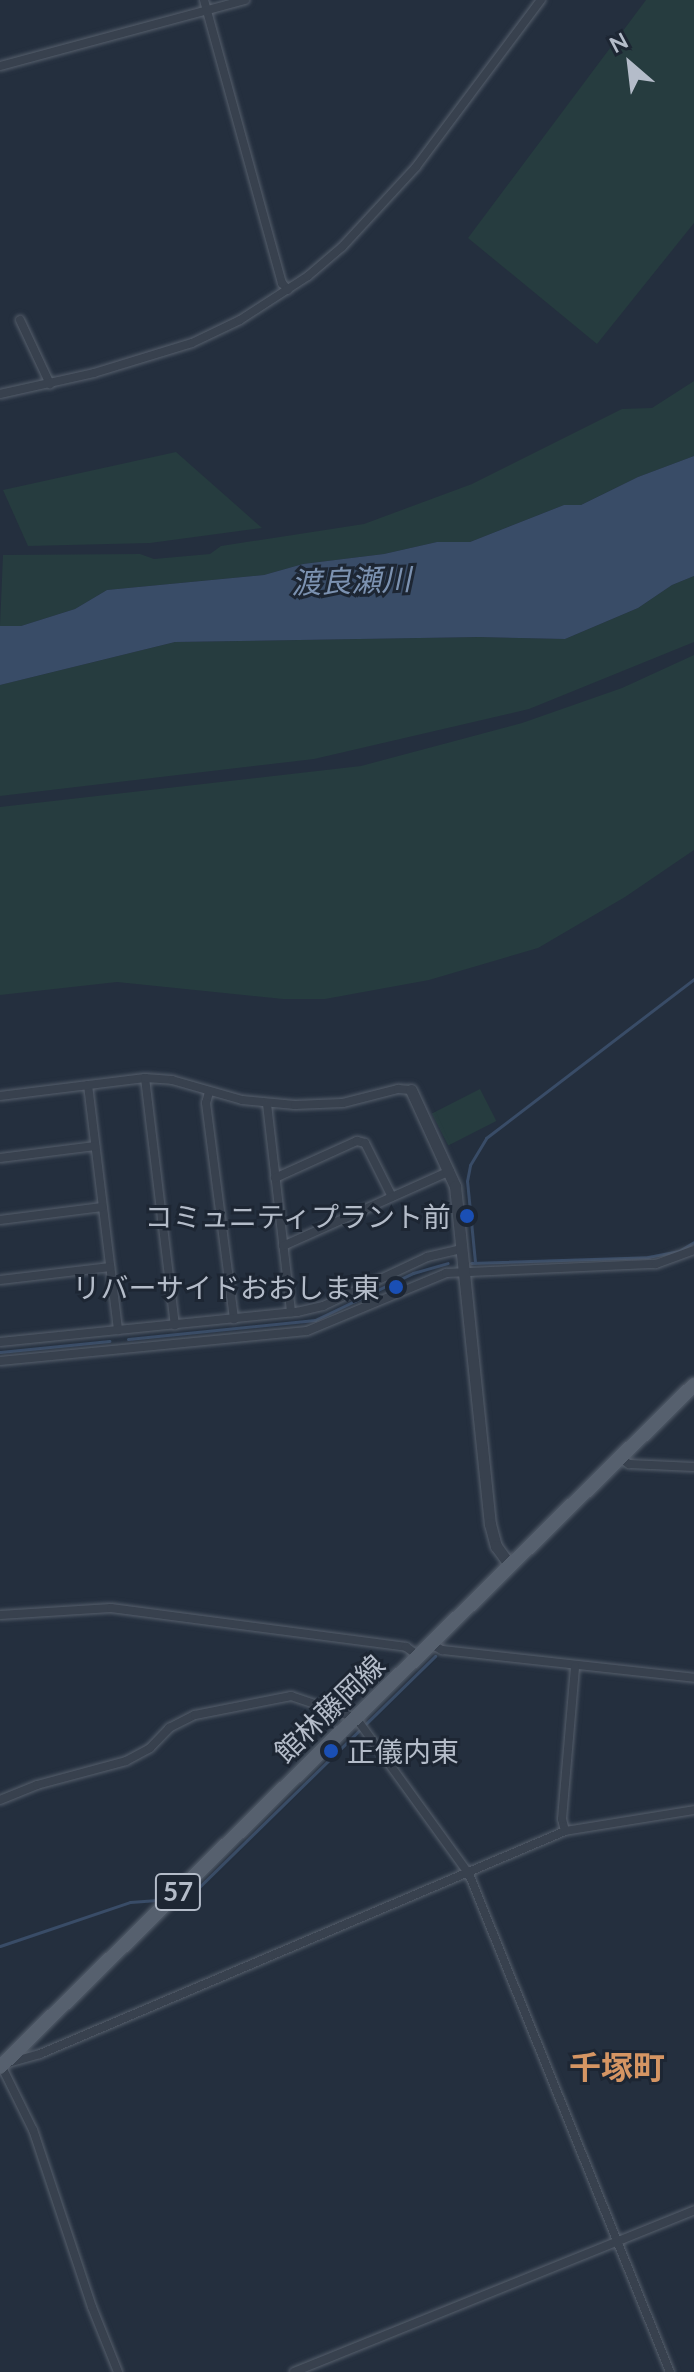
<!DOCTYPE html>
<meta charset="utf-8">
<style>
body{margin:0}
#map{position:relative;width:694px;height:2372px;overflow:hidden;background:#242f3e;font-family:Lato,"Noto Sans JP",sans-serif}
div>[style]{position:absolute}
.green>*{inset:0;background:#263c3f;transform-origin:0 0}
.water>*{inset:0;background:#394c67}
.stream>*{height:3px;margin:-1.5px;padding:0 1.5px;transform-origin:1.5px;border-radius:1.5px;background:#394c67}
.roads{filter:drop-shadow(0 0 2px #565f6c) drop-shadow(0 0 2px #565f6c)}
.minor>*{height:8px;margin:-4px;padding:0 4px;transform-origin:4px;border-radius:4px;background:#38414e}
.tertiary>*{height:11px;margin:-5.5px;padding:0 5.5px;transform-origin:5.5px;border-radius:5.5px;background:#38414e}
.primary>*{height:14px;margin:-7px;padding:0 7px;transform-origin:7px;border-radius:7px;background:#56606e}
.dots>*{width:22px;height:22px;translate:-50% -50%;box-sizing:border-box;border:4px solid #1d2633;border-radius:50%}
span{translate:-50% -50%;white-space:nowrap;text-align:center;line-height:1.15;-webkit-text-stroke:6px #1d2633;paint-order:stroke}
.shield-label span{padding:2px 6px;background:#1d2633;border:2px solid;border-radius:6px;-webkit-text-stroke-width:0}
.shield-label{font-size:26px;color:#b4bcc9;font-weight:700}
.poi-label{font-size:28px;color:#b4bcc9}
.right{translate:-100% -50%;text-align:right}
.left{translate:0 -50%;text-align:left}
.street-label{font-size:28px;color:#b4bcc9}
.water-label{font-size:30px;color:#7c92b1;font-style:italic}
.quarter-label{font-size:32px;color:#d59563;font-weight:700}
.north{position:absolute;left:590px;top:24px;width:80px;height:80px;-webkit-text-stroke:6px #1d2633;paint-order:stroke;rotate:332deg;font-size:22px;font-weight:700;line-height:32px;text-align:center;color:#b4bcc9}
.north::after{content:'';display:block;margin:auto;width:28px;height:36px;background:#b4bcc9;clip-path:polygon(50% 0,100% 100%,50% 72%,0 100%)}
</style>
<div id="map">
<div class="green">
<div style="clip-path:polygon(646px 0,694px 0,694px 223px,597px 344px,468px 238px)"></div>
<div style="clip-path:polygon(694px 381px,694px 456px,638px 477px,581px 505px,564px 505px,470px 542px,437px 542px,384px 554px,303px 564px,264px 575px,107px 590px,75px 609px,21px 626px,0 626px,3px 555px,140px 554px,154px 559px,210px 554px,221px 546px,364px 524px,472px 484px,622px 409px,652px 408px)"></div>
<div style="clip-path:polygon(176px 452px,262px 528px,150px 543px,28px 546px,3px 490px)"></div>
<div style="clip-path:polygon(694px 576px,694px 642px,529px 709px,314px 759px,0 796px,0 685px,175px 642px,479px 637px,565px 639px,638px 608px,672px 585px)"></div>
<div style="clip-path:polygon(694px 655px,694px 850px,625px 897px,538px 948px,429px 980px,325px 999px,283px 999px,117px 982px,0 995px,0 807px,361px 766px,522px 723px,622px 688px)"></div>
<div style="left:480px;top:1089px;width:36px;height:54px;rotate:63deg"></div>
</div>
<div class="water">
<div style="clip-path:polygon(694px 456px,694px 576px,672px 585px,638px 608px,565px 639px,479px 637px,175px 642px,0 685px,0 626px,21px 626px,75px 609px,107px 590px,264px 575px,303px 564px,384px 554px,437px 542px,470px 542px,564px 505px,581px 505px,638px 477px)"></div>
</div>
<div class="stream">
<div style="left:475px;top:1262px;width:81px;rotate:-95.6deg"></div>
<div style="left:467px;top:1181px;width:16px;rotate:-79deg"></div>
<div style="left:470px;top:1165px;width:31px;rotate:-59deg"></div>
<div style="left:486px;top:1138px;width:262px;rotate:-37.4deg"></div>
<div style="left:471px;top:1263px;width:177px;rotate:-1.9deg"></div>
<div style="left:648px;top:1257px;width:32px;rotate:-11deg"></div>
<div style="left:679px;top:1251px;width:17px;rotate:-31deg"></div>
<div style="left:128px;top:1339px;width:188px;rotate:-5.8deg"></div>
<div style="left:315px;top:1320px;width:109px;rotate:-25.6deg"></div>
<div style="left:413px;top:1273px;width:36px;rotate:-16deg"></div>
<div style="left:0;top:1352px;width:110px;rotate:-5.8deg"></div>
<div style="left:180px;top:1898px;width:8px"></div>
<div style="left:188px;top:1898px;width:346px;rotate:-44.4deg"></div>
<div style="left:0;top:1946px;width:137px;rotate:-18.7deg"></div>
<div style="left:130px;top:1902px;width:31px;rotate:-4deg"></div>
</div>
<div class="roads">
<div class="minor">
<div style="left:204px;top:0;width:294px;rotate:74.6deg"></div>
<div style="left:282px;top:283px;width:9px;rotate:49deg"></div>
<div style="left:0;top:66px;width:254px;rotate:-15.1deg"></div>
<div style="left:20px;top:320px;width:71px;rotate:64.9deg"></div>
<div style="left:0;top:394px;width:96px;rotate:-12.6deg"></div>
<div style="left:94px;top:373px;width:102px;rotate:-17deg"></div>
<div style="left:192px;top:343px;width:53px;rotate:-25.6deg"></div>
<div style="left:240px;top:320px;width:81px;rotate:-32.9deg"></div>
<div style="left:308px;top:276px;width:45px;rotate:-40.5deg"></div>
<div style="left:342px;top:247px;width:109px;rotate:-47.2deg"></div>
<div style="left:416px;top:167px;width:209px;rotate:-53.2deg"></div>
<div style="left:145px;top:1078px;width:249px;rotate:83.1deg"></div>
<div style="left:88px;top:1085px;width:247px;rotate:83deg"></div>
<div style="left:209px;top:1092px;width:11px;rotate:105deg"></div>
<div style="left:206px;top:1103px;width:218px;rotate:82.6deg"></div>
<div style="left:0;top:1096px;width:146px;rotate:-7.1deg"></div>
<div style="left:145px;top:1078px;width:27px;rotate:4deg"></div>
<div style="left:172px;top:1080px;width:73px;rotate:15.9deg"></div>
<div style="left:242px;top:1100px;width:53px;rotate:5.4deg"></div>
<div style="left:295px;top:1105px;width:48px;rotate:-2.4deg"></div>
<div style="left:343px;top:1103px;width:57px;rotate:-14.3deg"></div>
<div style="left:398px;top:1089px;width:13px;rotate:4deg"></div>
<div style="left:267px;top:1104px;width:210px;rotate:83.4deg"></div>
<div style="left:0;top:1158px;width:96px;rotate:-7.2deg"></div>
<div style="left:275px;top:1178px;width:90px;rotate:-24.3deg"></div>
<div style="left:357px;top:1141px;width:8px;rotate:14deg"></div>
<div style="left:365px;top:1143px;width:60px;rotate:63.4deg"></div>
<div style="left:0;top:1220px;width:103px;rotate:-7.3deg"></div>
<div style="left:283px;top:1246px;width:183px;rotate:-24.2deg"></div>
<div style="left:0;top:1280px;width:111px;rotate:-6.7deg"></div>
<div style="left:0;top:1342px;width:299px;rotate:-5.8deg"></div>
<div style="left:297px;top:1312px;width:27px;rotate:-13deg"></div>
<div style="left:323px;top:1306px;width:115px;rotate:-25.2deg"></div>
<div style="left:427px;top:1257px;width:37px;rotate:-13deg"></div>
<div style="left:0;top:1361px;width:308px;rotate:-5.6deg"></div>
<div style="left:307px;top:1331px;width:151px;rotate:-22.6deg"></div>
<div style="left:446px;top:1273px;width:210px;rotate:-2.5deg"></div>
<div style="left:656px;top:1264px;width:40px;rotate:-20.2deg"></div>
<div style="left:620px;top:1458px;width:11px;rotate:34deg"></div>
<div style="left:629px;top:1464px;width:65px;rotate:2.6deg"></div>
<div style="left:0;top:1615px;width:111px;rotate:-3.6deg"></div>
<div style="left:111px;top:1608px;width:298px;rotate:7.5deg"></div>
<div style="left:406px;top:1647px;width:16px;rotate:35deg"></div>
<div style="left:431px;top:1644px;width:13px;rotate:29deg"></div>
<div style="left:442px;top:1650px;width:254px;rotate:6.3deg"></div>
<div style="left:0;top:1800px;width:40px;rotate:-22deg"></div>
<div style="left:37px;top:1785px;width:92px;rotate:-15.1deg"></div>
<div style="left:126px;top:1761px;width:27px;rotate:-28deg"></div>
<div style="left:150px;top:1748px;width:28px;rotate:-46deg"></div>
<div style="left:169px;top:1728px;width:29px;rotate:-27deg"></div>
<div style="left:195px;top:1715px;width:98px;rotate:-11.2deg"></div>
<div style="left:291px;top:1696px;width:69px;rotate:18.7deg"></div>
<div style="left:356px;top:1718px;width:193px;rotate:54.1deg"></div>
<div style="left:469px;top:1874px;width:537px;rotate:68.02deg"></div>
<div style="left:565px;top:1831px;width:12px;rotate:-104deg"></div>
<div style="left:562px;top:1819px;width:153px;rotate:-85.1deg"></div>
<div style="left:118px;top:2372px;width:70px;rotate:-111.8deg"></div>
<div style="left:92px;top:2307px;width:187px;rotate:-108.4deg"></div>
<div style="left:33px;top:2130px;width:72px;rotate:-116.2deg"></div>
<div style="left:1px;top:2065px;width:41px;rotate:-15.8deg"></div>
<div style="left:40px;top:2054px;width:570px;rotate:-23.01deg"></div>
<div style="left:565px;top:1831px;width:131px;rotate:-9.2deg"></div>
<div style="left:294px;top:2372px;width:432px;rotate:-22deg"></div>
</div>
<div class="tertiary">
<div style="left:411px;top:1090px;width:106px;rotate:65.4deg"></div>
<div style="left:455px;top:1186px;width:340px;rotate:84.1deg"></div>
<div style="left:490px;top:1524px;width:23px;rotate:75deg"></div>
<div style="left:496px;top:1546px;width:24px;rotate:54deg"></div>
</div>
<div class="primary">
<div style="left:0;top:2067px;width:973px;rotate:-44.5deg"></div>
</div>
</div>
<div class="dots">
<div style="left:467px;top:1216px;background:#1a4fb4"></div>
<div style="left:396px;top:1287px;background:#1a4fb4"></div>
<div style="left:331px;top:1751px;background:#1a4fb4"></div>
</div>
<div class="shield-label">
<span style="left:178px;top:1892px">57</span>
</div>
<div class="poi-label">
<span class="right" style="left:451px;top:1216px">コミュニティプラント前</span>
<span class="right" style="left:380px;top:1287px">リバーサイドおおしま東</span>
<span class="left" style="left:347px;top:1751px">正儀内東</span>
</div>
<div class="street-label">
<span style="left:329px;top:1708px;rotate:-44deg">館林藤岡線</span>
</div>
<div class="water-label">
<span style="left:351px;top:580px;rotate:-2deg">渡良瀬川</span>
</div>
<div class="quarter-label">
<span style="left:617px;top:2067px">千塚町</span>
</div>
<div class="north">N</div>
</div>
